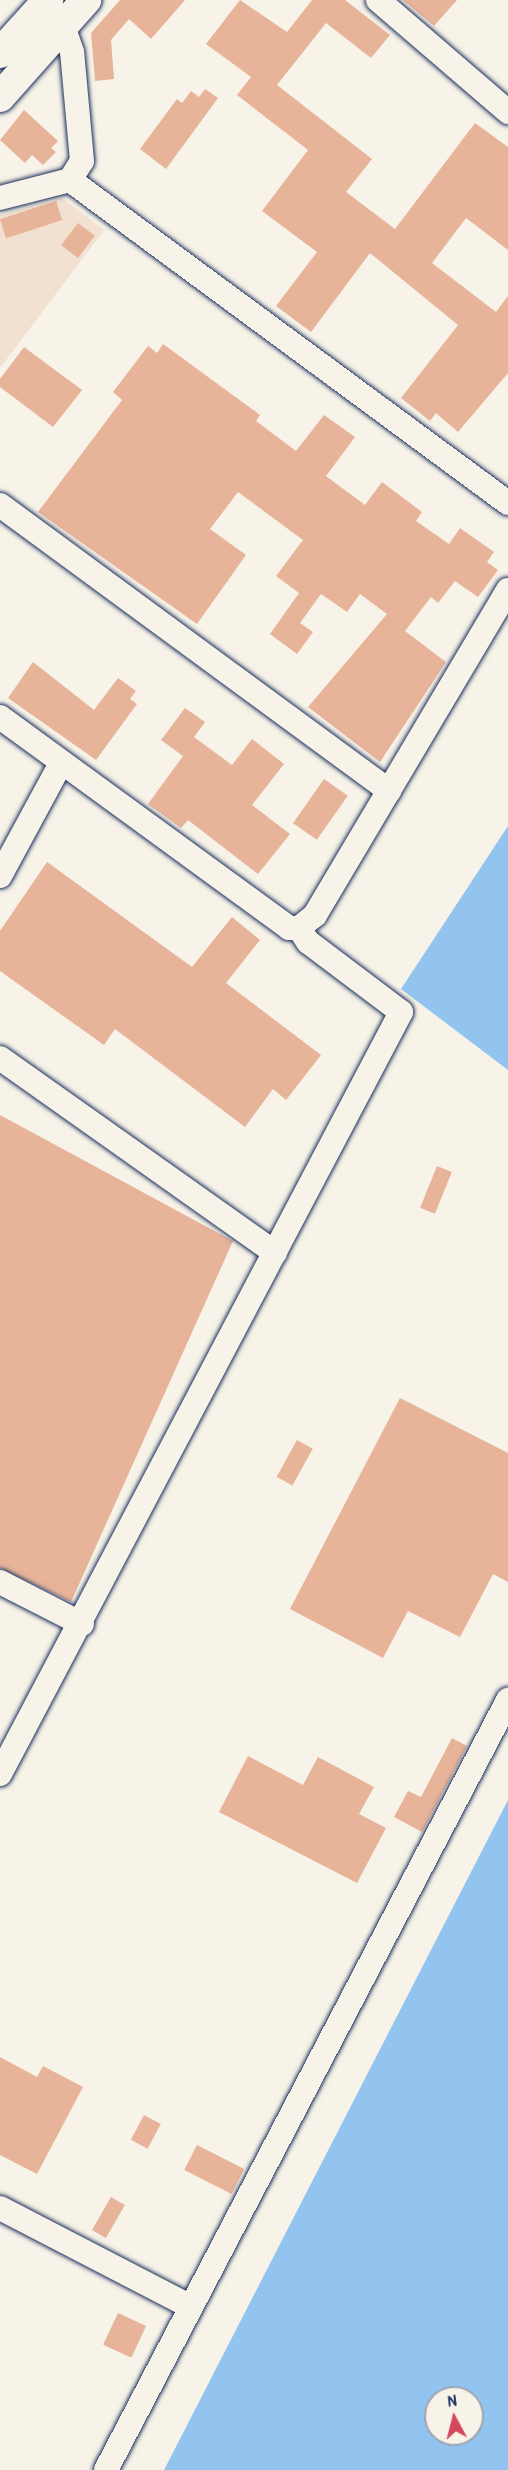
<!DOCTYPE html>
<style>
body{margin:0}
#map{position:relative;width:508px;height:2470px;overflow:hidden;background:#f7f3e8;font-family:"Patrick Hand",sans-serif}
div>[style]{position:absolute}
.built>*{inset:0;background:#f2e0d0}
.water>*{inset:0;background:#92c4ef}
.building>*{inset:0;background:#e7b399;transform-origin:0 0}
.roads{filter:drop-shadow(0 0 2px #1b2f5e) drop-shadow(0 0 2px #1b2f5e)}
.minor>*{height:24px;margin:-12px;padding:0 12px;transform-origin:12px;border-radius:12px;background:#f7f3e8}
.major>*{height:30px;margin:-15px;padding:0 15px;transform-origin:15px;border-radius:15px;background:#f7f3e8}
span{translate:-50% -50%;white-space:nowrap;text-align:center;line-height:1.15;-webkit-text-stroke:4.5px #f7f3e8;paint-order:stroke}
.north{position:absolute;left:424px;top:2386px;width:60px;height:60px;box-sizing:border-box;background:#f7f3e8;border:2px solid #9fa5b1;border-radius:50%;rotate:353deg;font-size:16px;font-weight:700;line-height:24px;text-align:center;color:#1b2f5e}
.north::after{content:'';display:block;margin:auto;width:21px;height:27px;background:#d1495b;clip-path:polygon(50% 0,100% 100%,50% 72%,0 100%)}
</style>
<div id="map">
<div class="built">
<div style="clip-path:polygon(62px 198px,104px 230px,0 368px,0 215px)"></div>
</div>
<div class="water">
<div style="clip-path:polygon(508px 826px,508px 1070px,401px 989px)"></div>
<div style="clip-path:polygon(evenodd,508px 1800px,508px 2470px,164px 2470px,508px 1800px,436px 2398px,472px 2398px,472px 2434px,436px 2434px,436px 2398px)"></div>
</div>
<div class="building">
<div style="clip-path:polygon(120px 0,185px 0,151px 39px,129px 19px,111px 40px,114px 79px,95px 81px,91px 33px)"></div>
<div style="clip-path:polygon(240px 0,287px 32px,312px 0,345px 0,390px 35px,371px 58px,326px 23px,277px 85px,372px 159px,346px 192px,395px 229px,475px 123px,508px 147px,508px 250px,466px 218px,432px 263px,496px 312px,508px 296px,508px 373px,458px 432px,436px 413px,430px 421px,401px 398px,458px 325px,370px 253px,311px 332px,276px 306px,317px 252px,262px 211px,308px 150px,237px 95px,251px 77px,206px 44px)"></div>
<div style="clip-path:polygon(403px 0,457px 0,434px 26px)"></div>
<div style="clip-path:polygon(205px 89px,218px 98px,166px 169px,140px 149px,177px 99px,182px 103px,191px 91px,199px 97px)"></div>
<div style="clip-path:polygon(24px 110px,58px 141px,51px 148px,56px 152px,43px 165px,32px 155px,25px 163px,0 140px)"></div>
<div style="left:56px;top:201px;width:20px;height:59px;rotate:72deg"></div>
<div style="left:78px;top:223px;width:21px;height:28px;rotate:37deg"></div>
<div style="clip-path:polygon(163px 344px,260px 415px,256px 421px,296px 451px,324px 415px,355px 437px,326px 476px,365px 505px,382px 482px,422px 512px,416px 521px,449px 544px,460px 528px,494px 552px,487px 562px,498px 570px,478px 597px,455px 581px,438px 603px,431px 597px,405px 631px,446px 662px,380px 762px,308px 707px,387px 614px,360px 594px,347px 612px,321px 594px,300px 623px,313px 632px,297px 654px,270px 634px,299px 593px,276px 576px,303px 540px,238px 492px,210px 529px,246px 555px,197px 624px,38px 512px,122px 400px,113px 392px,148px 346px,157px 353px)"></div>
<div style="clip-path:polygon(24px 347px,82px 390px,53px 427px,0 387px,0 379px)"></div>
<div style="clip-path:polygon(33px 662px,94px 710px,118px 678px,136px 691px,130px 699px,137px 704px,96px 760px,8px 698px)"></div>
<div style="clip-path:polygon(185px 708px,205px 722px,194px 737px,232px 765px,252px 739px,284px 764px,252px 805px,290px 834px,258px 874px,188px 820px,181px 828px,148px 804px,183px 756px,161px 740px)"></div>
<div style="left:324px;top:779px;width:29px;height:54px;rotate:35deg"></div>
<div style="clip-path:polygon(47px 862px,192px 967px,232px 917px,260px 940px,226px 983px,321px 1055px,286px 1100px,273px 1089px,245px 1127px,115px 1029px,104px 1045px,0 971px,0 931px)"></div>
<div style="clip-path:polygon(0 1115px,233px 1241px,71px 1602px,0 1568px)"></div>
<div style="left:437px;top:1166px;width:16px;height:45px;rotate:22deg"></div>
<div style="clip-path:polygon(400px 1398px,508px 1453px,508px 1582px,493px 1574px,460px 1637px,408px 1611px,383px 1658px,290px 1609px)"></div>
<div style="left:297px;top:1440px;width:18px;height:42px;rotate:29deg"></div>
<div style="clip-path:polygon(452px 1738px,467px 1746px,422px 1832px,394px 1817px,408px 1791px,421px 1797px)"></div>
<div style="clip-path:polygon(248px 1756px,303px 1785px,318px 1757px,374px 1787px,359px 1814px,386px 1828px,357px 1883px,219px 1812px)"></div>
<div style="clip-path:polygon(0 2057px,37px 2077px,43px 2066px,83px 2087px,37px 2174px,0 2155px)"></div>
<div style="left:144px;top:2115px;width:19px;height:28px;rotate:28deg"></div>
<div style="left:197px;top:2145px;width:53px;height:28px;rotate:27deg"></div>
<div style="left:111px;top:2197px;width:16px;height:38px;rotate:30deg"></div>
<div style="left:118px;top:2313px;width:31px;height:35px;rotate:25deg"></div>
</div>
<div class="roads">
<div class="minor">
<div style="left:378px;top:0;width:172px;rotate:40.7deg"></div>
<div style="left:70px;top:180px;width:544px;rotate:36.41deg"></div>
<div style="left:0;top:198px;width:72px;rotate:-14.4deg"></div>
<div style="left:70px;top:180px;width:22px;rotate:-58deg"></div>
<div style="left:82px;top:161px;width:109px;rotate:-95.2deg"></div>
<div style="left:72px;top:52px;width:28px;rotate:-109deg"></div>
<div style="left:0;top:505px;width:483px;rotate:36.3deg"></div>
<div style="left:0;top:717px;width:358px;rotate:36.1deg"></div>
<div style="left:289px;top:928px;width:10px"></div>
<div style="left:299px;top:928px;width:21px;rotate:-39deg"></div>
<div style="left:315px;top:915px;width:378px;rotate:-59.3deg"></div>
<div style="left:0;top:876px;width:128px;rotate:-61.6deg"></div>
<div style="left:0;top:1058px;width:337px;rotate:35.3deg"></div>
<div style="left:0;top:1582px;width:92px;rotate:27.1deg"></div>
<div style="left:0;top:1774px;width:861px;rotate:-62.24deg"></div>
<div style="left:401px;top:1012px;width:116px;rotate:-143deg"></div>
<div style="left:308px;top:942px;width:17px;rotate:-123deg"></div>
<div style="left:0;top:2208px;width:215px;rotate:27.4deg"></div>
<div style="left:106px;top:2470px;width:869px;rotate:-62.43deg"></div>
</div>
<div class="major">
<div style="left:0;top:53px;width:72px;rotate:-47.8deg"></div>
<div style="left:0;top:97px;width:130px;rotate:-48.4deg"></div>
</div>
</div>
<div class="north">N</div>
</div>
